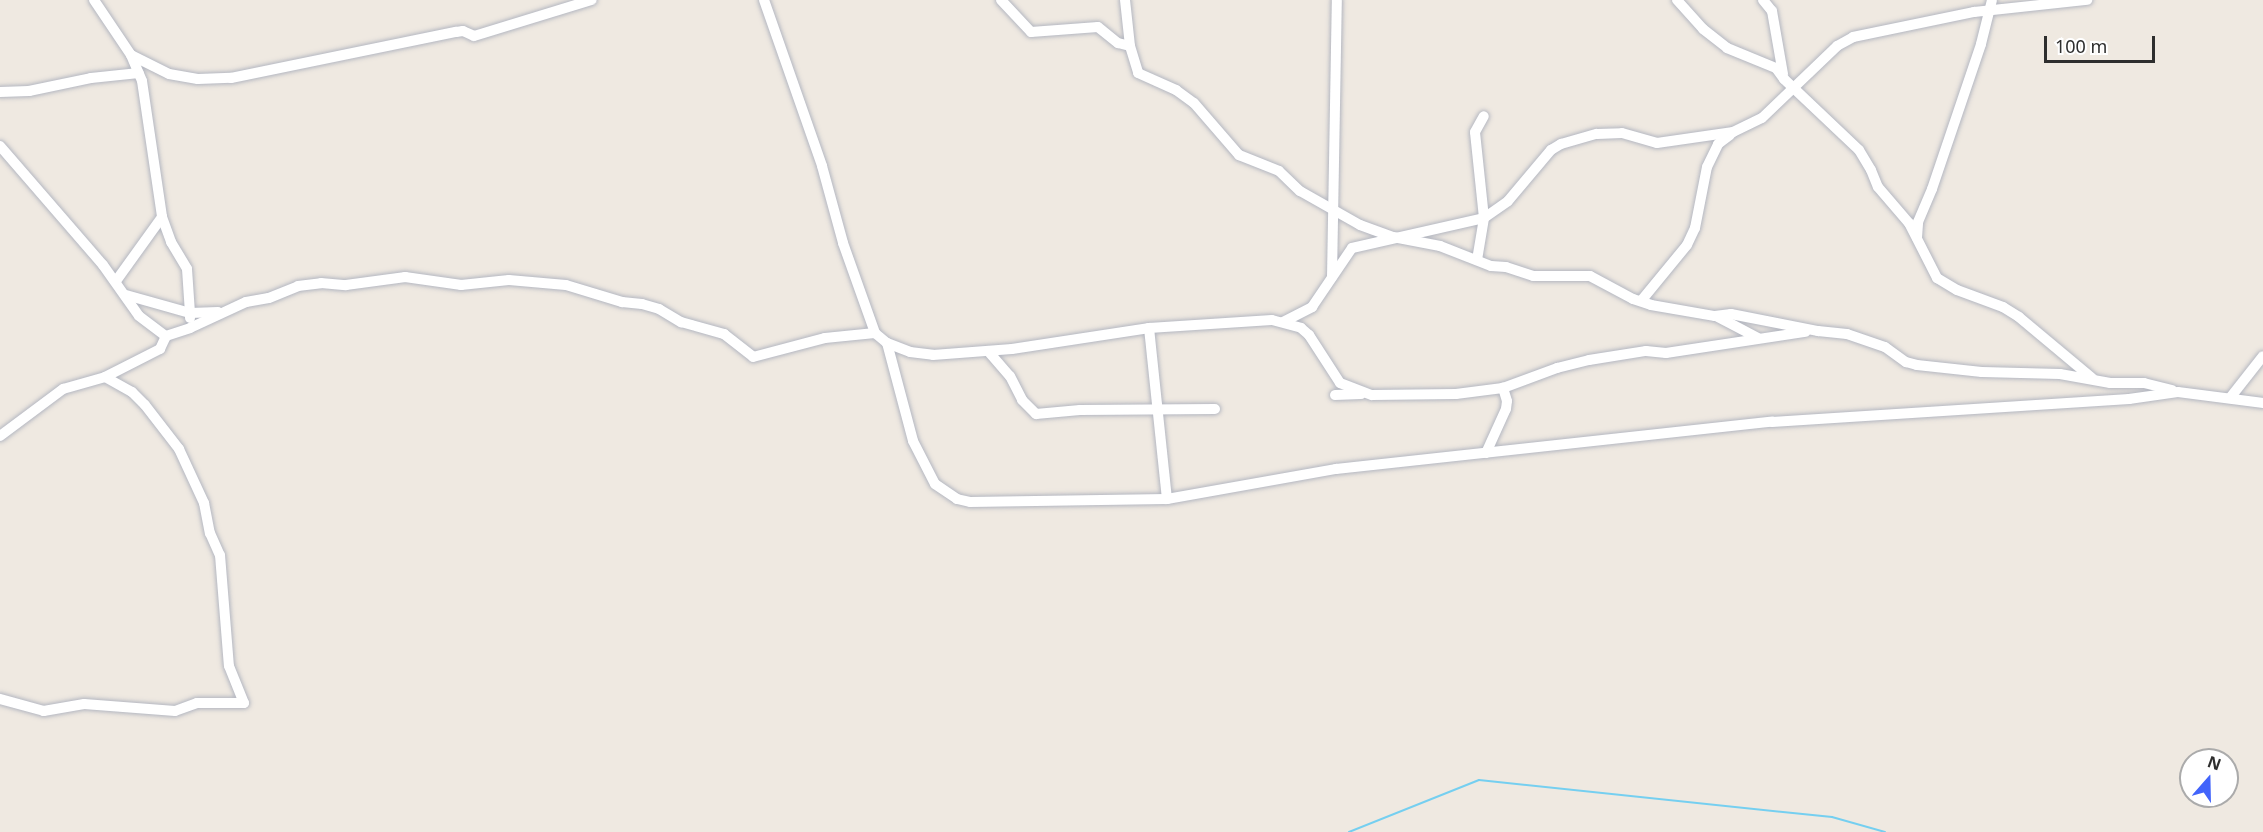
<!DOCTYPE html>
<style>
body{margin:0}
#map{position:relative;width:2263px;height:832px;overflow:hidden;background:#efe9e1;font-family:"Noto Sans",sans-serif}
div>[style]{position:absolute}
.stream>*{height:2px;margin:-1px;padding:0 1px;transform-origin:1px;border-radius:1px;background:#75cff0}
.roads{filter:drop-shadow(0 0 2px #b4b7c1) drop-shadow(0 0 2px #b4b7c1)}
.minor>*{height:10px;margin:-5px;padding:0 5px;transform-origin:5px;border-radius:5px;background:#fff}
span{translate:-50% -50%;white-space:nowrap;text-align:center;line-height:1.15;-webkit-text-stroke:4.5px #fff;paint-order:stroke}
.north{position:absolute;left:2179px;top:748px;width:60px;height:60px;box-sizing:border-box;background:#fff;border:2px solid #ababab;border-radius:50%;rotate:20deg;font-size:16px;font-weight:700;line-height:24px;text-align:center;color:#2e2e2e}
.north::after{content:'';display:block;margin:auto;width:21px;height:27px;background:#4264fb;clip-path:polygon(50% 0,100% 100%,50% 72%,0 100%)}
.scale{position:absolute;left:2044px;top:36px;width:111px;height:27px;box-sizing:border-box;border:3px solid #2e2e2e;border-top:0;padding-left:8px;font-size:18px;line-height:21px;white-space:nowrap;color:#2e2e2e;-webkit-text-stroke:4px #fff;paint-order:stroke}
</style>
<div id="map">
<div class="stream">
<div style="left:1349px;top:832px;width:140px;rotate:-21.8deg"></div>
<div style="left:1479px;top:780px;width:355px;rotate:6deg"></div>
<div style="left:1832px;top:817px;width:55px;rotate:15.8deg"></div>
</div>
<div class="roads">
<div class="minor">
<div style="left:94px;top:0;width:66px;rotate:56.1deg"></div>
<div style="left:131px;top:55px;width:28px;rotate:67deg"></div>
<div style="left:142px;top:81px;width:137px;rotate:81.6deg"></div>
<div style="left:162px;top:217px;width:27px;rotate:70deg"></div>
<div style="left:171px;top:242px;width:31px;rotate:59deg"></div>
<div style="left:187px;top:269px;width:44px;rotate:86.1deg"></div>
<div style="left:190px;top:313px;width:28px;rotate:-2deg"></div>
<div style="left:764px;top:0;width:176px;rotate:70.7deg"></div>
<div style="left:822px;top:166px;width:80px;rotate:74.7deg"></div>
<div style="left:843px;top:243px;width:96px;rotate:70.4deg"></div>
<div style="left:875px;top:333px;width:16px;rotate:40deg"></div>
<div style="left:887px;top:343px;width:101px;rotate:75.1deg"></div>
<div style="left:913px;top:441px;width:48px;rotate:62.9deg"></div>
<div style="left:935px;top:484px;width:27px;rotate:34deg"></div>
<div style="left:957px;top:499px;width:13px;rotate:13deg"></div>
<div style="left:970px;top:502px;width:197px;rotate:-0.9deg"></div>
<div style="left:1167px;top:499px;width:172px;rotate:-10.1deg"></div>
<div style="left:1336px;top:469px;width:439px;rotate:-6.2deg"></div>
<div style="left:1772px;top:422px;width:358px;rotate:-3.7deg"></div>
<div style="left:2129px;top:399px;width:49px;rotate:-8.1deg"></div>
<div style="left:2178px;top:392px;width:86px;rotate:7.4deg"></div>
<div style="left:1001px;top:0;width:44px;rotate:46.8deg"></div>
<div style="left:1031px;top:32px;width:67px;rotate:-4.3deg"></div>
<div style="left:1098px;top:27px;width:26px;rotate:39deg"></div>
<div style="left:1118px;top:43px;width:12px;rotate:14deg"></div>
<div style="left:1125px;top:0;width:46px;rotate:83.8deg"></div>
<div style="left:1130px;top:46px;width:28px;rotate:73deg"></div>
<div style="left:1138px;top:73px;width:42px;rotate:24.1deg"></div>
<div style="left:1176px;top:90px;width:22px;rotate:36deg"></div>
<div style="left:1194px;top:103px;width:69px;rotate:49.1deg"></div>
<div style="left:1239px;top:155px;width:43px;rotate:21.8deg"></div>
<div style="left:1279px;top:171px;width:29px;rotate:44deg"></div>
<div style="left:1300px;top:191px;width:69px;rotate:29.5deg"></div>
<div style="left:1360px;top:225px;width:35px;rotate:20deg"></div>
<div style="left:1393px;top:237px;width:48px;rotate:10.8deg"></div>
<div style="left:1440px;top:246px;width:55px;rotate:21.4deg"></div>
<div style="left:1491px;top:266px;width:15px;rotate:4deg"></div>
<div style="left:1506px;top:267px;width:28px;rotate:18deg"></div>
<div style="left:1533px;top:276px;width:57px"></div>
<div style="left:1590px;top:276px;width:49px;rotate:28.1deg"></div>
<div style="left:1633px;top:299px;width:19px;rotate:18deg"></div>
<div style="left:1651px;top:305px;width:65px;rotate:9.8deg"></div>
<div style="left:1715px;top:316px;width:16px;rotate:-7deg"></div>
<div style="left:1731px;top:314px;width:89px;rotate:11.1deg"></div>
<div style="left:1818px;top:331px;width:29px;rotate:6deg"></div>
<div style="left:1847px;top:334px;width:40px;rotate:18.9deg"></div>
<div style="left:1885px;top:347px;width:26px;rotate:36deg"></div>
<div style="left:1906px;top:362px;width:11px;rotate:15deg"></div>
<div style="left:1917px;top:365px;width:65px;rotate:6.1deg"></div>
<div style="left:1982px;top:372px;width:78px;rotate:1.5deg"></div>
<div style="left:2060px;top:374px;width:51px;rotate:10.2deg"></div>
<div style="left:2110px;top:383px;width:34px"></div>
<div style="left:2144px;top:383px;width:29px;rotate:14deg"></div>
<div style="left:1677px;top:0;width:39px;rotate:48deg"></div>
<div style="left:1703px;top:29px;width:31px;rotate:38deg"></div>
<div style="left:1727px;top:48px;width:53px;rotate:22.2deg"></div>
<div style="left:1776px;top:68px;width:14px;rotate:54deg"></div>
<div style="left:1784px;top:79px;width:103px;rotate:43.4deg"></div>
<div style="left:1859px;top:150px;width:23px;rotate:59deg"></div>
<div style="left:1871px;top:170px;width:18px;rotate:68deg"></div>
<div style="left:1878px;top:187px;width:48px;rotate:49.3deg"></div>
<div style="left:1909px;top:223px;width:62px;rotate:63deg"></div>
<div style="left:1937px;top:278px;width:23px;rotate:31deg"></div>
<div style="left:1957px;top:290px;width:49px;rotate:20.3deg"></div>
<div style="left:2003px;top:307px;width:19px;rotate:32deg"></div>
<div style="left:2019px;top:317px;width:95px;rotate:39.9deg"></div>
<div style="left:1763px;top:0;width:14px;rotate:51deg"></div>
<div style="left:1772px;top:11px;width:64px;rotate:80.1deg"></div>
<div style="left:131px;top:55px;width:42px;rotate:26.6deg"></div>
<div style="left:169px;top:74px;width:29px;rotate:10deg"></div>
<div style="left:198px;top:79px;width:33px;rotate:-2deg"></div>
<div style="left:231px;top:78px;width:230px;rotate:-11.6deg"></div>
<div style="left:456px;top:32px;width:7px;rotate:-8deg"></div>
<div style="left:463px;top:31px;width:12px;rotate:24deg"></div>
<div style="left:474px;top:36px;width:123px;rotate:-17deg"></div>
<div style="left:0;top:92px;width:29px;rotate:-2deg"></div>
<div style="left:29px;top:91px;width:63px;rotate:-11.8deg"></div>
<div style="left:91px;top:78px;width:48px;rotate:-5.9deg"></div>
<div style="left:0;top:146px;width:157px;rotate:49.1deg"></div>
<div style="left:103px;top:265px;width:62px;rotate:54.8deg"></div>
<div style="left:139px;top:316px;width:34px;rotate:37deg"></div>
<div style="left:1917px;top:238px;width:16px;rotate:-86deg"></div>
<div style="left:1918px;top:222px;width:36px;rotate:-67deg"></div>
<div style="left:1932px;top:189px;width:153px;rotate:-71.3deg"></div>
<div style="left:1981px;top:44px;width:45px;rotate:-76deg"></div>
<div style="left:1477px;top:260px;width:43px;rotate:-80.5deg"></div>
<div style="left:1484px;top:218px;width:86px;rotate:-96deg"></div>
<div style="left:1475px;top:132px;width:18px;rotate:-61deg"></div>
<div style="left:1332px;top:277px;width:277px;rotate:-89deg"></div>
<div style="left:116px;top:281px;width:79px;rotate:-54.3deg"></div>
<div style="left:126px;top:295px;width:66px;rotate:15.7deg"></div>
<div style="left:190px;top:313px;width:5px;rotate:90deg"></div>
<div style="left:1641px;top:301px;width:72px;rotate:-50.6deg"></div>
<div style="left:1687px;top:245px;width:19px;rotate:-65deg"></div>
<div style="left:1695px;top:228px;width:62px;rotate:-78.9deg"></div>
<div style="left:1707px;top:167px;width:25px;rotate:-64deg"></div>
<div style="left:1718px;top:144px;width:15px;rotate:-37deg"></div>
<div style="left:1718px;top:317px;width:45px;rotate:27.7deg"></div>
<div style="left:1283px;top:322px;width:33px;rotate:-27deg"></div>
<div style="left:1312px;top:307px;width:71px;rotate:-55.9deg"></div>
<div style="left:1352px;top:248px;width:135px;rotate:-12.8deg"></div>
<div style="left:1484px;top:218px;width:29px;rotate:-35deg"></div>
<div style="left:1508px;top:201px;width:67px;rotate:-49.9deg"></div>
<div style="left:1551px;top:150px;width:12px;rotate:-31deg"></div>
<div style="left:1561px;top:144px;width:37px;rotate:-16deg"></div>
<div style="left:1597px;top:134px;width:25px;rotate:-2deg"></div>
<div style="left:1622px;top:133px;width:36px;rotate:16deg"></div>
<div style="left:1657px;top:143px;width:77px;rotate:-8.2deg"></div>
<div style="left:1733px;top:132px;width:32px;rotate:-26deg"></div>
<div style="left:1762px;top:118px;width:104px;rotate:-43.8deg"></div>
<div style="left:1837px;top:46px;width:18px;rotate:-29deg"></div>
<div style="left:1853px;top:37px;width:124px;rotate:-11.7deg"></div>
<div style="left:1974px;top:12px;width:114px;rotate:-6.1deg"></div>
<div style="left:1149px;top:328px;width:172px;rotate:84deg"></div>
<div style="left:887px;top:343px;width:25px;rotate:21deg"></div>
<div style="left:910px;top:352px;width:23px;rotate:7deg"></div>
<div style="left:933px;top:355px;width:79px;rotate:-4.3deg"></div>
<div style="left:1012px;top:349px;width:139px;rotate:-8.7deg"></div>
<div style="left:1149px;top:328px;width:123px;rotate:-3.7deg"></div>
<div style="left:1272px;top:320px;width:30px;rotate:15deg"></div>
<div style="left:1301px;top:328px;width:11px;rotate:41deg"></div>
<div style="left:1309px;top:335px;width:57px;rotate:57.1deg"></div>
<div style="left:1340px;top:383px;width:34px;rotate:21deg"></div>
<div style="left:1372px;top:395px;width:84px;rotate:-0.7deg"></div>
<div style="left:1456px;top:394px;width:47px;rotate:-7.3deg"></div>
<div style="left:1503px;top:388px;width:58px;rotate:-20.3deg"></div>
<div style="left:1557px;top:368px;width:33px;rotate:-14deg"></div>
<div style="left:1589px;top:360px;width:58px;rotate:-9deg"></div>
<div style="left:1646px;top:351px;width:20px;rotate:6deg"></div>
<div style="left:1666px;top:353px;width:141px;rotate:-8.6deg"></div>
<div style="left:988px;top:351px;width:33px;rotate:49deg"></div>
<div style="left:1010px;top:376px;width:27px;rotate:63deg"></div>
<div style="left:1022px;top:400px;width:20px;rotate:45deg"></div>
<div style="left:1036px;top:414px;width:44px;rotate:-5.2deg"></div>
<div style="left:1080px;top:410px;width:135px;rotate:-0.4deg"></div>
<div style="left:105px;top:377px;width:62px;rotate:-27deg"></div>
<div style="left:160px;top:349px;width:14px;rotate:-65deg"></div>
<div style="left:166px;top:336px;width:25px;rotate:-18deg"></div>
<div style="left:190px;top:328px;width:62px;rotate:-24.9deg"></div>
<div style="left:246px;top:302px;width:23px;rotate:-10deg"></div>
<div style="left:269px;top:298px;width:31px;rotate:-22deg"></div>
<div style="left:298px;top:286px;width:23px;rotate:-7deg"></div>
<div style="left:321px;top:283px;width:25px;rotate:5deg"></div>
<div style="left:346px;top:285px;width:60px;rotate:-7.7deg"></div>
<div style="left:405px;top:277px;width:57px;rotate:8.1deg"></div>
<div style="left:461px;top:285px;width:48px;rotate:-5.9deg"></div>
<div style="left:509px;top:280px;width:57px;rotate:5deg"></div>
<div style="left:566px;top:285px;width:59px;rotate:16.9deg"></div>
<div style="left:622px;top:302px;width:20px;rotate:6deg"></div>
<div style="left:642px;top:304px;width:18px;rotate:16deg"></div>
<div style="left:659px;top:309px;width:26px;rotate:31deg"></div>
<div style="left:681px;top:322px;width:45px;rotate:15.6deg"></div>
<div style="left:724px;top:334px;width:37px;rotate:38deg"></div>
<div style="left:753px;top:357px;width:74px;rotate:-14.8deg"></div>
<div style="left:825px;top:338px;width:50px;rotate:-5.7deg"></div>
<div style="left:1335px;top:395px;width:26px;rotate:-2deg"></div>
<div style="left:2230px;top:398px;width:53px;rotate:-51.8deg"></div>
<div style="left:0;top:436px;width:79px;rotate:-36.7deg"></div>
<div style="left:63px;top:389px;width:44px;rotate:-15.9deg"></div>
<div style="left:105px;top:377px;width:31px;rotate:29deg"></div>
<div style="left:132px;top:392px;width:18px;rotate:45deg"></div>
<div style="left:145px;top:405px;width:56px;rotate:52.3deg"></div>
<div style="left:179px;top:449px;width:60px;rotate:65.2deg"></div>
<div style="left:204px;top:503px;width:31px;rotate:79deg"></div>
<div style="left:210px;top:533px;width:24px;rotate:66deg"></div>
<div style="left:220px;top:555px;width:111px;rotate:85.4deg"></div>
<div style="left:229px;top:666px;width:40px;rotate:68deg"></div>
<div style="left:244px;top:703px;width:47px;rotate:180deg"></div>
<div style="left:197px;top:703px;width:23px;rotate:160deg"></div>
<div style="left:175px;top:711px;width:91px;rotate:-175.6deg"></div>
<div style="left:84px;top:704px;width:41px;rotate:170.1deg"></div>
<div style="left:44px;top:711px;width:46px;rotate:-164.7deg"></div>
<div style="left:1486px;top:453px;width:48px;rotate:-65.6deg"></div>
<div style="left:1506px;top:409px;width:8px;rotate:-83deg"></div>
<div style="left:1507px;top:401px;width:14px;rotate:-107deg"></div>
</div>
</div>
<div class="north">N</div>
<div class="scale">100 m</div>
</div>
